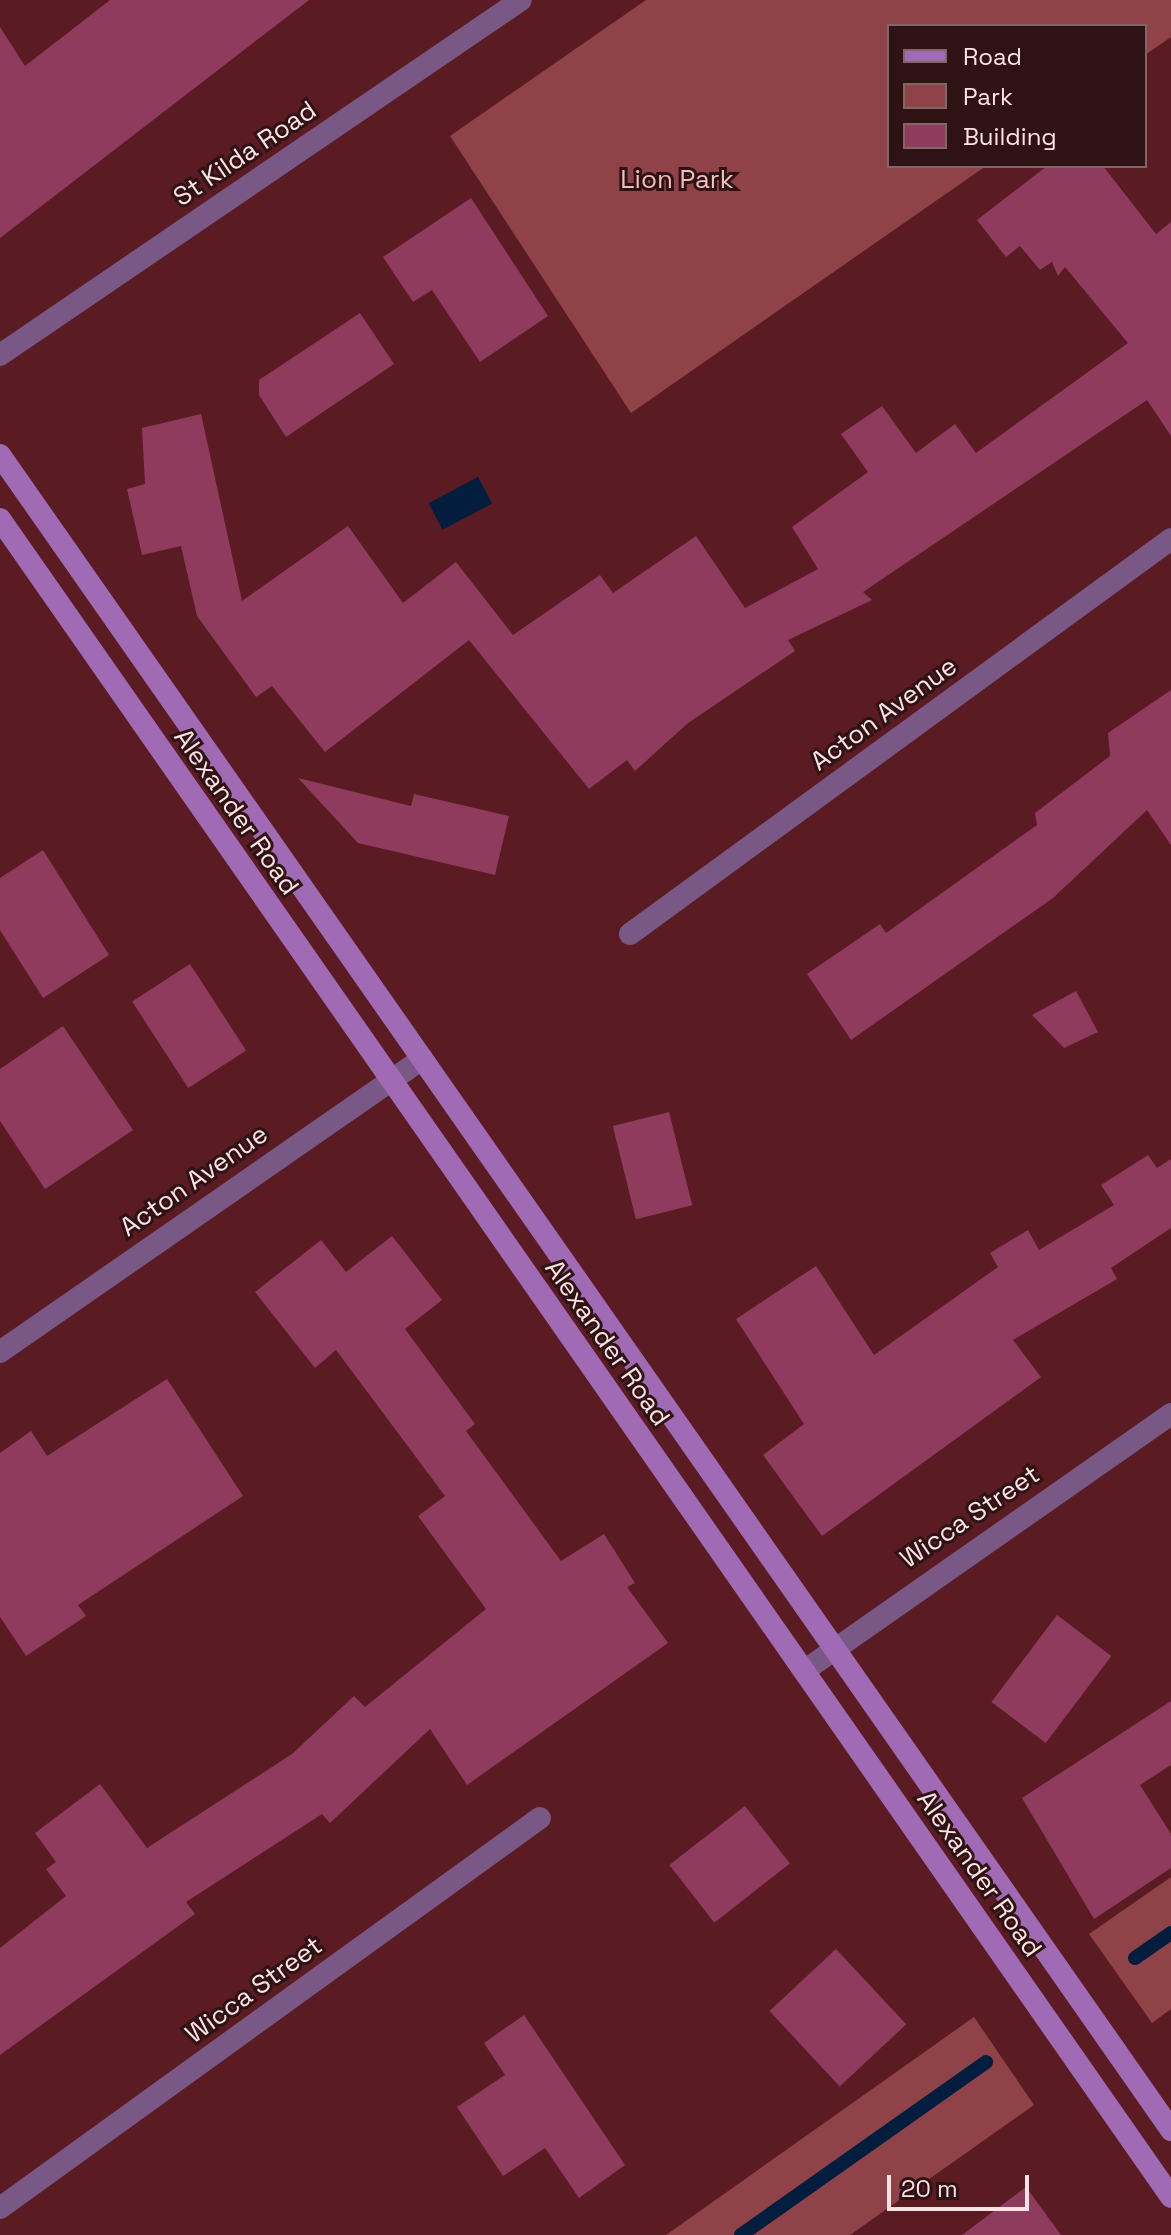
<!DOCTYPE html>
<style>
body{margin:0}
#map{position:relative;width:1171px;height:2235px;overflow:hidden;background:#5a1b23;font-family:"Space Grotesk",sans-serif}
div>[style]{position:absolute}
.green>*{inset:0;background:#904249}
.water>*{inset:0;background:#031d3f;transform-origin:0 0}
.stream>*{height:14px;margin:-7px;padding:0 7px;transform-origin:7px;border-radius:7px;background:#031d3f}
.building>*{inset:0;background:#8f3b5e;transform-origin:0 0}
.minor>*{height:22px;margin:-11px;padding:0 11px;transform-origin:11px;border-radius:11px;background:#795886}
.secondary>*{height:22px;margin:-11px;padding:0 11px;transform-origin:11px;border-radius:11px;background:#a06ab4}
span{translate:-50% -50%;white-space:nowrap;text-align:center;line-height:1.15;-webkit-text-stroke:6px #2e1214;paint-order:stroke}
.street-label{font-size:26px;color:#fde3e4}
.park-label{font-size:26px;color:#f1bdbe}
.legend{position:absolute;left:887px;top:24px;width:260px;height:144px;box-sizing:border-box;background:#2e1214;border:2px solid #816667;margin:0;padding:10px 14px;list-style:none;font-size:24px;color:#fde3e4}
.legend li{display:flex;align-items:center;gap:16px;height:40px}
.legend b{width:40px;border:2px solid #816667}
.scale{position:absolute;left:887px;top:2175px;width:142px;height:36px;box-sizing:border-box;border:4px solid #fde3e4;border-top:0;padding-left:10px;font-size:24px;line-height:28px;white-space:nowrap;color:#fde3e4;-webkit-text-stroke:6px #2e1214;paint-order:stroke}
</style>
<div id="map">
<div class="green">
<div style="clip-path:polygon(646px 0,1171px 0,1171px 37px,1145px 55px,1145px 26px,889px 26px,889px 166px,986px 166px,631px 413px,450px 136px)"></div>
<div style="clip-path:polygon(1171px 1877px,1171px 2009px,1152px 2023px,1089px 1934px)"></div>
<div style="clip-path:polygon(974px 2017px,1034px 2105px,850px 2235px,666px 2235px)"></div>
</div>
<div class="water">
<div style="left:478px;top:477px;width:30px;height:56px;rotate:62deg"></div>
</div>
<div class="stream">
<div style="left:1135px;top:1958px;width:44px;rotate:-34.8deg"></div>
<div style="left:741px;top:2235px;width:300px;rotate:-35.2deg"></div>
</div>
<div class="building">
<div style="clip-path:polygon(110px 0,309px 0,0 238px,0 27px,25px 66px)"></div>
<div style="clip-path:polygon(1047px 166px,1103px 166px,1156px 234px,1171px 222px,1171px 436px,1147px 400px,863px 592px,872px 600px,788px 640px,795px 651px,688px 723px,635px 771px,627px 760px,589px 789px,469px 640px,325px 752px,272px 686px,256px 697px,197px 616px,181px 546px,142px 555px,127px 489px,145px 484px,142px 428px,201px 414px,242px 601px,348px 526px,403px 603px,456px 562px,513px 635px,600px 575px,613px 593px,696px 536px,745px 608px,818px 569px,792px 527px,868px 472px,841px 434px,882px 406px,916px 453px,955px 424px,976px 453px,1128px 343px,1065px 267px,1058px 276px,1052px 262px,1040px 270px,1020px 246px,1006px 257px,977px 220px)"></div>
<div style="clip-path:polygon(471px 198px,548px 316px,480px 362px,432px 290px,413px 302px,383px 257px)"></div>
<div style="clip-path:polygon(360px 313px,394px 364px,286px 437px,259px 395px,259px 380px)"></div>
<div style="clip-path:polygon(1171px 690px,1171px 845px,1147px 810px,1053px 898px,851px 1040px,807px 974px,880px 924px,886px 933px,1037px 825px,1035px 813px,1110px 756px,1108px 733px)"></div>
<div style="clip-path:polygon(298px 778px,411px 806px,414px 794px,509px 816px,495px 875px,358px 843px)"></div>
<div style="clip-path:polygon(43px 850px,109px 955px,43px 998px,0 930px,0 878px)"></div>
<div style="left:190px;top:964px;width:103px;height:69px;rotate:57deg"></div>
<div style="clip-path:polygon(1076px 991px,1098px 1032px,1064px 1048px,1032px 1015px)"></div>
<div style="clip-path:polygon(63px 1026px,133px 1130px,45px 1189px,0 1121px,0 1069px)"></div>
<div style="left:669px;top:1112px;width:96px;height:58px;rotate:76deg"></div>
<div style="clip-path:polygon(1148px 1155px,1157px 1168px,1171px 1159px,1171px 1228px,1111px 1268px,1117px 1279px,1013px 1340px,1041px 1377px,822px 1536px,763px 1455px,804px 1424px,736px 1319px,816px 1266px,874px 1355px,998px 1267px,990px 1253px,1028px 1230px,1039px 1250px,1114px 1205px,1101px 1185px)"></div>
<div style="clip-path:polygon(392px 1236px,442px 1300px,405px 1329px,475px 1424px,466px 1431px,561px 1561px,604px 1534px,635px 1583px,627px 1587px,668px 1643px,467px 1785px,430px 1729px,330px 1823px,322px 1814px,186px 1902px,195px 1914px,0 2055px,0 1948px,66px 1896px,46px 1869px,56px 1862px,35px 1833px,100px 1784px,147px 1848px,292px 1754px,354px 1696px,365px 1707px,486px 1609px,418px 1516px,445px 1496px,336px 1350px,315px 1368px,255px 1292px,321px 1240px,346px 1272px)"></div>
<div style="clip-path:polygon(167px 1379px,243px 1496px,78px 1605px,86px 1616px,26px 1656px,0 1617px,0 1453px,31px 1431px,47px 1456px)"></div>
<div style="left:1057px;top:1615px;width:68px;height:109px;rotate:37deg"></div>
<div style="clip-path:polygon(1171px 1701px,1171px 1765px,1140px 1785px,1171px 1834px,1171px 1868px,1094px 1919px,1022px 1798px)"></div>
<div style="left:745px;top:1806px;width:73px;height:96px;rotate:52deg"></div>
<div style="left:836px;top:1949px;width:103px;height:91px;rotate:47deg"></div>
<div style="clip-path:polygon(524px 2015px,625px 2165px,579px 2198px,545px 2148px,503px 2176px,457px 2107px,505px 2075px,484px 2043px)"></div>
<div style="clip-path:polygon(1026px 2187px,1061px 2235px,962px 2235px)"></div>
</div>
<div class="minor">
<div style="left:0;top:355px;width:630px;rotate:-34.27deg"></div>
<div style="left:630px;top:934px;width:670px;rotate:-36.13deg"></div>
<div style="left:0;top:1352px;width:514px;rotate:-34.77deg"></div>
<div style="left:804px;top:1671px;width:448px;rotate:-35deg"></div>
<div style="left:0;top:2208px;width:666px;rotate:-35.84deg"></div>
</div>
<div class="secondary">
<div style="left:0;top:455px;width:2044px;rotate:55.04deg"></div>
<div style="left:0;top:519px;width:2046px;rotate:55.09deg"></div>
</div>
<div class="street-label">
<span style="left:245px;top:154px;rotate:-34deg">St Kilda Road</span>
<span style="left:884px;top:714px;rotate:-36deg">Acton Avenue</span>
<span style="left:236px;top:812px;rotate:55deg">Alexander Road</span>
<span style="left:194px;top:1181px;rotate:-35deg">Acton Avenue</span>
<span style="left:607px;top:1343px;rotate:55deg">Alexander Road</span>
<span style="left:970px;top:1517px;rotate:-34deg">Wicca Street</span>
<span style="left:979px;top:1874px;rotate:55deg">Alexander Road</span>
<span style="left:254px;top:1990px;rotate:-36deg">Wicca Street</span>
</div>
<div class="park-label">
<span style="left:677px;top:180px">Lion Park</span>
</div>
<ul class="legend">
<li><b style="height:10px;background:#a06ab4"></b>Road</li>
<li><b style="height:22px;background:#904249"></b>Park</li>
<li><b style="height:22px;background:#8f3b5e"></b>Building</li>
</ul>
<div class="scale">20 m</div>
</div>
